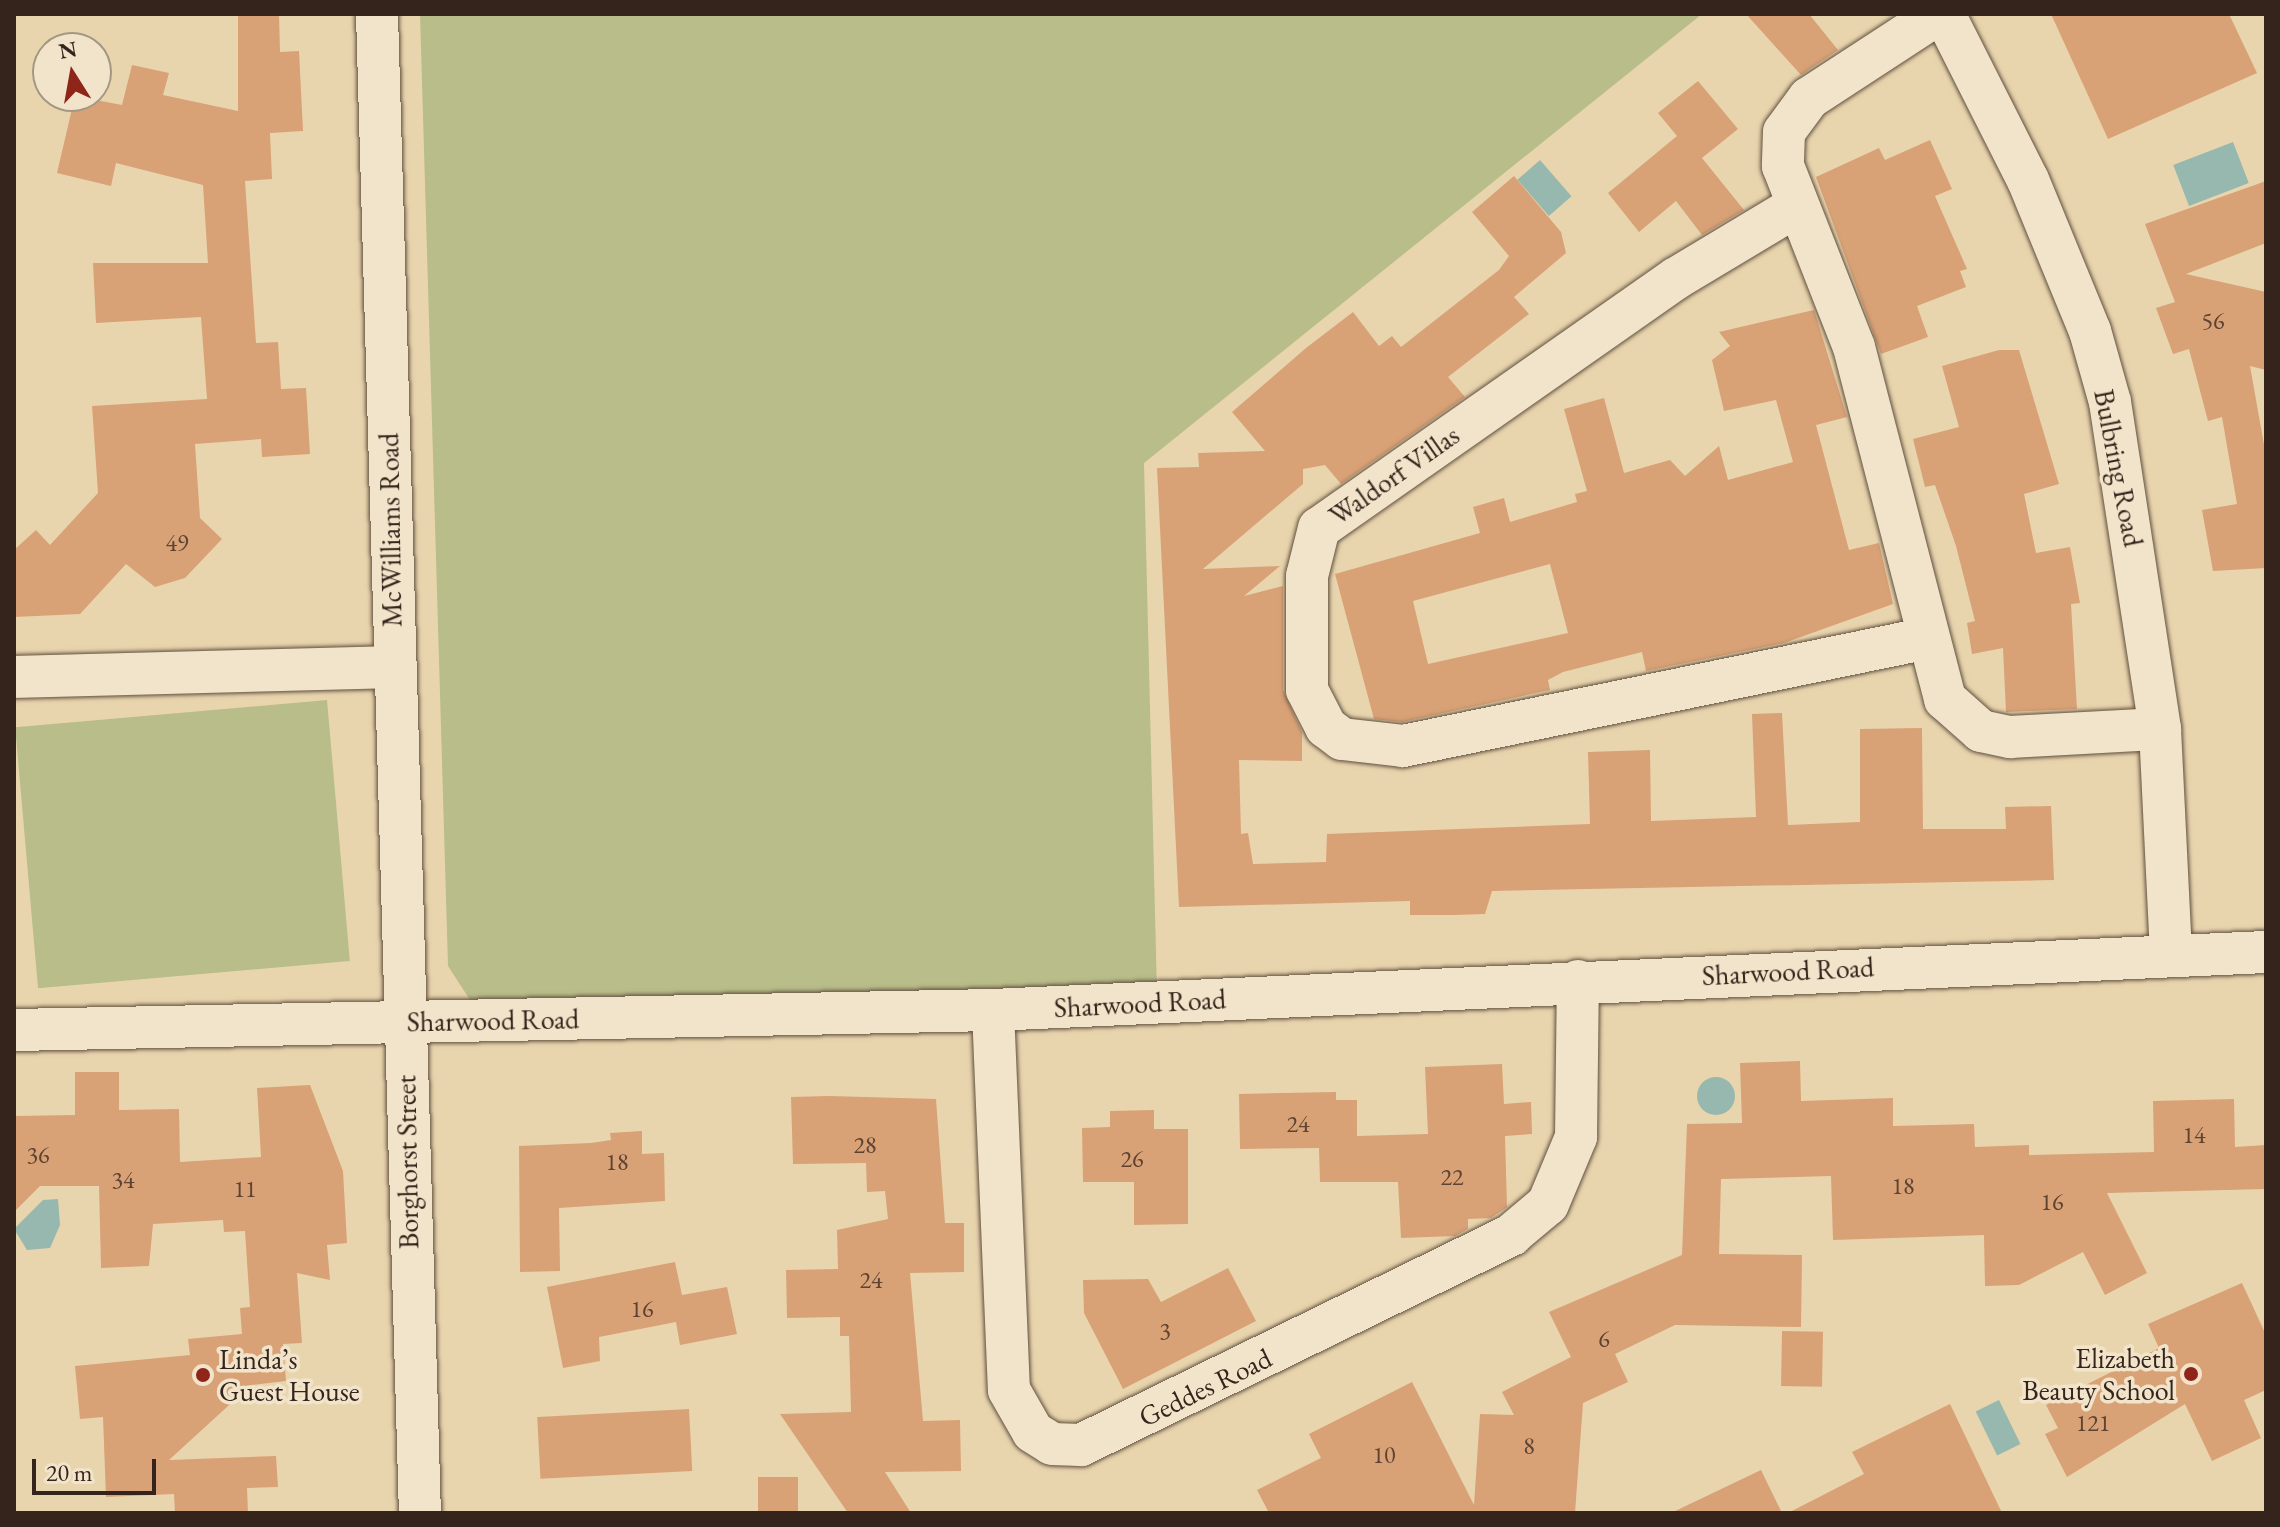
<!DOCTYPE html>
<meta charset="utf-8">
<style>
body{margin:0}
#map{position:relative;width:2280px;height:1527px;overflow:hidden;background:#e9d5ad;font-family:"EB Garamond",serif}
div>[style]{position:absolute}
.green>*{inset:0;background:#b8bd89;transform-origin:0 0}
.water>*{inset:0;background:#97b8ae;transform-origin:0 0}
.round{border-radius:50%}
.building>*{inset:0;background:#d9a176;transform-origin:0 0}
.roads{filter:drop-shadow(0 0 2px #615040) drop-shadow(0 0 2px #615040)}
.minor>*{height:42px;margin:-21px;padding:0 21px;transform-origin:21px;border-radius:21px;background:#f1e4ca}
.dots>*{width:22px;height:22px;translate:-50% -50%;box-sizing:border-box;border:4px solid #f1e4ca;border-radius:50%}
span{translate:-50% -50%;white-space:nowrap;text-align:center;line-height:1.15;-webkit-text-stroke:7px #f1e4ca;paint-order:stroke}
.number-label{font-size:24px;color:#5d4332}
.number-label span{-webkit-text-stroke-width:0}
.street-label{font-size:28px;color:#34241c}
.poi-label{font-size:28px;color:#34241c}
.right{translate:-100% -50%;text-align:right}
.left{translate:0 -50%;text-align:left}
.frame{position:absolute;inset:0;border:16px solid #34241c;pointer-events:none}
.north{position:absolute;left:32px;top:32px;width:80px;height:80px;box-sizing:border-box;background:#f1e4ca;border:2px solid #a59784;border-radius:50%;rotate:349deg;font-size:22px;font-weight:700;line-height:32px;text-align:center;color:#34241c}
.north::after{content:'';display:block;margin:auto;width:28px;height:36px;background:#8f2418;clip-path:polygon(50% 0,100% 100%,50% 72%,0 100%)}
.scale{position:absolute;left:32px;top:1459px;width:124px;height:36px;box-sizing:border-box;border:4px solid #34241c;border-top:0;padding-left:10px;font-size:24px;line-height:28px;white-space:nowrap;color:#34241c;-webkit-text-stroke:6px #f1e4ca;paint-order:stroke}
</style>
<div id="map">
<div class="green">
<div style="clip-path:polygon(420px 14px,1702px 14px,1144px 463px,1157px 994px,470px 1000px,448px 966px)"></div>
<div style="left:327px;top:700px;width:262px;height:313px;rotate:85deg"></div>
</div>
<div class="water">
<div style="left:2233px;top:142px;width:44px;height:64px;rotate:69deg"></div>
<div style="left:1540px;top:160px;width:48px;height:30px;rotate:49deg"></div>
<div class="round" style="left:1697px;top:1077px;width:38px;height:38px"></div>
<div style="clip-path:polygon(58px 1199px,60px 1225px,50px 1248px,27px 1250px,14px 1229px,43px 1200px)"></div>
<div style="left:1999px;top:1400px;width:49px;height:26px;rotate:64deg"></div>
</div>
<div class="building">
<div style="clip-path:polygon(238px 14px,279px 14px,280px 52px,299px 51px,303px 131px,270px 133px,272px 179px,245px 181px,256px 343px,278px 342px,281px 389px,306px 388px,310px 454px,262px 457px,261px 439px,195px 444px,200px 518px,222px 539px,185px 578px,155px 587px,126px 564px,80px 614px,14px 617px,14px 550px,36px 530px,50px 545px,98px 493px,92px 406px,207px 399px,201px 317px,96px 323px,93px 263px,208px 263px,203px 185px,116px 163px,111px 186px,57px 173px,75px 96px,122px 105px,132px 65px,169px 73px,163px 95px,238px 111px)"></div>
<div style="clip-path:polygon(1746px 14px,1809px 14px,1838px 50px,1801px 75px)"></div>
<div style="clip-path:polygon(2051px 14px,2229px 14px,2257px 73px,2108px 139px)"></div>
<div style="clip-path:polygon(1698px 81px,1738px 129px,1702px 158px,1744px 210px,1702px 235px,1676px 201px,1639px 232px,1608px 193px,1677px 136px,1658px 113px)"></div>
<div style="clip-path:polygon(1930px 140px,1952px 189px,1935px 196px,1967px 269px,1960px 271px,1966px 287px,1917px 306px,1928px 337px,1881px 354px,1816px 177px,1879px 148px,1885px 160px)"></div>
<div style="clip-path:polygon(1514px 176px,1561px 232px,1566px 253px,1514px 297px,1529px 314px,1448px 377px,1465px 397px,1341px 484px,1325px 465px,1303px 469px,1303px 484px,1203px 569px,1280px 566px,1244px 596px,1283px 586px,1283px 690px,1302px 732px,1302px 761px,1239px 760px,1241px 834px,1248px 833px,1253px 864px,1326px 862px,1327px 834px,1590px 824px,1588px 752px,1650px 750px,1651px 821px,1756px 817px,1752px 714px,1782px 713px,1788px 825px,1860px 822px,1860px 729px,1922px 728px,1923px 829px,2006px 829px,2005px 807px,2051px 806px,2054px 880px,1492px 891px,1485px 914px,1454px 915px,1410px 915px,1410px 901px,1179px 907px,1157px 468px,1199px 467px,1198px 453px,1265px 451px,1232px 412px,1306px 348px,1353px 312px,1379px 346px,1392px 336px,1401px 347px,1499px 270px,1509px 256px,1472px 212px)"></div>
<div style="clip-path:polygon(2266px 181px,2266px 243px,2186px 274px,2266px 292px,2266px 370px,2250px 366px,2266px 456px,2266px 568px,2213px 571px,2202px 510px,2237px 504px,2222px 417px,2208px 421px,2189px 349px,2173px 354px,2156px 308px,2175px 302px,2145px 224px)"></div>
<div style="clip-path:polygon(evenodd,1814px 310px,1847px 417px,1816px 425px,1849px 550px,1879px 543px,1893px 604px,1784px 643px,1646px 671px,1642px 652px,1563px 672px,1548px 680px,1550px 690px,1402px 722px,1374px 719px,1335px 574px,1480px 533px,1473px 507px,1504px 498px,1510px 522px,1577px 502px,1575px 494px,1587px 491px,1564px 409px,1604px 398px,1624px 473px,1670px 460px,1685px 476px,1719px 446px,1728px 480px,1793px 462px,1776px 400px,1724px 411px,1712px 360px,1730px 346px,1719px 332px,1814px 310px,1550px 564px,1568px 633px,1428px 664px,1413px 601px,1550px 564px)"></div>
<div style="clip-path:polygon(1999px 350px,2019px 350px,2059px 484px,2024px 494px,2036px 553px,2070px 547px,2080px 603px,2071px 604px,2077px 709px,2006px 712px,2003px 648px,1972px 654px,1967px 623px,1975px 621px,1956px 546px,1935px 485px,1925px 487px,1913px 439px,1959px 427px,1942px 366px)"></div>
<div style="clip-path:polygon(1800px 1061px,1801px 1101px,1893px 1098px,1893px 1126px,1974px 1124px,1975px 1147px,2029px 1145px,2029px 1155px,2154px 1152px,2153px 1101px,2234px 1099px,2235px 1147px,2266px 1145px,2266px 1189px,2107px 1193px,2147px 1273px,2105px 1295px,2083px 1252px,2019px 1285px,1985px 1286px,1984px 1235px,1833px 1240px,1831px 1176px,1721px 1179px,1719px 1254px,1802px 1255px,1801px 1327px,1675px 1325px,1615px 1354px,1628px 1382px,1583px 1403px,1575px 1513px,1269px 1513px,1257px 1490px,1321px 1458px,1309px 1434px,1412px 1382px,1474px 1505px,1480px 1414px,1514px 1415px,1502px 1392px,1571px 1357px,1549px 1312px,1682px 1255px,1687px 1124px,1742px 1123px,1740px 1063px)"></div>
<div style="clip-path:polygon(1502px 1064px,1504px 1104px,1531px 1102px,1532px 1134px,1505px 1136px,1507px 1207px,1491px 1218px,1468px 1219px,1468px 1229px,1455px 1236px,1401px 1238px,1398px 1182px,1320px 1182px,1319px 1148px,1240px 1149px,1239px 1094px,1336px 1092px,1336px 1100px,1357px 1100px,1357px 1136px,1428px 1134px,1425px 1067px)"></div>
<div style="clip-path:polygon(75px 1072px,119px 1072px,119px 1110px,179px 1109px,180px 1162px,261px 1157px,257px 1088px,310px 1085px,343px 1171px,347px 1243px,327px 1245px,330px 1280px,297px 1273px,302px 1343px,283px 1344px,286px 1381px,251px 1385px,169px 1460px,276px 1456px,278px 1487px,247px 1488px,248px 1513px,175px 1513px,174px 1494px,106px 1497px,103px 1417px,80px 1419px,75px 1366px,190px 1355px,188px 1339px,242px 1334px,240px 1308px,250px 1307px,245px 1231px,224px 1232px,223px 1220px,153px 1224px,149px 1266px,101px 1268px,99px 1186px,40px 1186px,14px 1212px,14px 1116px,75px 1115px)"></div>
<div style="clip-path:polygon(829px 1096px,936px 1099px,945px 1223px,964px 1223px,964px 1272px,910px 1273px,923px 1421px,960px 1420px,961px 1471px,885px 1472px,911px 1513px,848px 1513px,780px 1414px,851px 1412px,849px 1336px,840px 1336px,840px 1317px,787px 1318px,786px 1270px,838px 1269px,837px 1230px,888px 1219px,885px 1191px,867px 1192px,866px 1163px,793px 1164px,791px 1097px)"></div>
<div style="clip-path:polygon(1154px 1110px,1154px 1129px,1188px 1129px,1188px 1224px,1134px 1225px,1134px 1182px,1083px 1182px,1082px 1128px,1110px 1127px,1110px 1111px)"></div>
<div style="clip-path:polygon(642px 1131px,642px 1154px,664px 1153px,665px 1201px,559px 1208px,560px 1271px,520px 1272px,519px 1146px,591px 1143px,611px 1140px,610px 1133px)"></div>
<div style="clip-path:polygon(675px 1262px,682px 1295px,727px 1287px,737px 1334px,680px 1345px,676px 1322px,599px 1337px,600px 1361px,563px 1368px,547px 1287px)"></div>
<div style="clip-path:polygon(1228px 1268px,1256px 1321px,1123px 1389px,1084px 1313px,1083px 1280px,1148px 1279px,1161px 1302px)"></div>
<div style="clip-path:polygon(2242px 1283px,2266px 1335px,2266px 1390px,2244px 1400px,2261px 1438px,2212px 1461px,2185px 1404px,2067px 1477px,2045px 1434px,2058px 1428px,2046px 1405px,2159px 1348px,2148px 1324px)"></div>
<div style="left:1782px;top:1331px;width:41px;height:55px;rotate:1deg"></div>
<div style="clip-path:polygon(1950px 1404px,2002px 1513px,1788px 1513px,1864px 1474px,1852px 1452px)"></div>
<div style="left:689px;top:1409px;width:62px;height:152px;rotate:87deg"></div>
<div style="clip-path:polygon(1761px 1470px,1782px 1513px,1671px 1513px)"></div>
<div style="left:798px;top:1477px;width:36px;height:40px;rotate:90deg"></div>
</div>
<div class="roads">
<div class="minor">
<div style="left:377px;top:14px;width:1500px;rotate:88.36deg"></div>
<div style="left:1938px;top:14px;width:154px;rotate:146.9deg"></div>
<div style="left:1809px;top:98px;width:42px;rotate:126.3deg"></div>
<div style="left:1784px;top:132px;width:34px;rotate:92deg"></div>
<div style="left:1783px;top:166px;width:194px;rotate:68.6deg"></div>
<div style="left:1854px;top:347px;width:364px;rotate:75.5deg"></div>
<div style="left:1945px;top:699px;width:48px;rotate:41.6deg"></div>
<div style="left:1981px;top:731px;width:30px;rotate:12deg"></div>
<div style="left:2010px;top:737px;width:150px;rotate:-3.1deg"></div>
<div style="left:1944px;top:14px;width:186px;rotate:63.2deg"></div>
<div style="left:2028px;top:180px;width:163px;rotate:67.7deg"></div>
<div style="left:2090px;top:331px;width:74px;rotate:74.3deg"></div>
<div style="left:2110px;top:402px;width:331px;rotate:81.3deg"></div>
<div style="left:2160px;top:729px;width:224px;rotate:87.2deg"></div>
<div style="left:1795px;top:207px;width:140px;rotate:149deg"></div>
<div style="left:1675px;top:279px;width:434px;rotate:145deg"></div>
<div style="left:1319px;top:528px;width:49px;rotate:104deg"></div>
<div style="left:1307px;top:576px;width:114px;rotate:90deg"></div>
<div style="left:1307px;top:690px;width:42px;rotate:62.8deg"></div>
<div style="left:1326px;top:727px;width:20px;rotate:37deg"></div>
<div style="left:1342px;top:739px;width:61px;rotate:6.5deg"></div>
<div style="left:1403px;top:746px;width:536px;rotate:-11.62deg"></div>
<div style="left:14px;top:677px;width:380px;rotate:-1.5deg"></div>
<div style="left:993px;top:1010px;width:380px;rotate:87.6deg"></div>
<div style="left:1009px;top:1390px;width:48px;rotate:60.3deg"></div>
<div style="left:1033px;top:1432px;width:22px;rotate:32deg"></div>
<div style="left:1052px;top:1444px;width:29px;rotate:2deg"></div>
<div style="left:1081px;top:1445px;width:479px;rotate:-26deg"></div>
<div style="left:1511px;top:1235px;width:48px;rotate:-40deg"></div>
<div style="left:1548px;top:1204px;width:73px;rotate:-67.3deg"></div>
<div style="left:1576px;top:1137px;width:156px;rotate:-89.3deg"></div>
<div style="left:14px;top:1030px;width:979px;rotate:-1.17deg"></div>
<div style="left:993px;top:1010px;width:1274px;rotate:-2.61deg"></div>
</div>
</div>
<div class="dots">
<div style="left:2191px;top:1374px;background:#8f2418"></div>
<div style="left:203px;top:1375px;background:#8f2418"></div>
</div>
<div class="number-label">
<span style="left:2213px;top:321px">56</span>
<span style="left:177px;top:543px">49</span>
<span style="left:1298px;top:1124px">24</span>
<span style="left:2194px;top:1135px">14</span>
<span style="left:865px;top:1145px">28</span>
<span style="left:38px;top:1155px">36</span>
<span style="left:1132px;top:1159px">26</span>
<span style="left:617px;top:1162px">18</span>
<span style="left:1452px;top:1177px">22</span>
<span style="left:123px;top:1180px">34</span>
<span style="left:1903px;top:1186px">18</span>
<span style="left:245px;top:1189px">11</span>
<span style="left:2052px;top:1202px">16</span>
<span style="left:871px;top:1280px">24</span>
<span style="left:642px;top:1309px">16</span>
<span style="left:1165px;top:1331px">3</span>
<span style="left:1604px;top:1339px">6</span>
<span style="left:2093px;top:1423px">121</span>
<span style="left:1529px;top:1446px">8</span>
<span style="left:1384px;top:1455px">10</span>
</div>
<div class="street-label">
<span style="left:2119px;top:468px;rotate:79deg">Bulbring Road</span>
<span style="left:1394px;top:475px;rotate:-35deg">Waldorf Villas</span>
<span style="left:390px;top:530px;rotate:-91deg">McWilliams Road</span>
<span style="left:1788px;top:971px;rotate:-3deg">Sharwood Road</span>
<span style="left:1140px;top:1003px;rotate:-3deg">Sharwood Road</span>
<span style="left:493px;top:1020px;rotate:-1deg">Sharwood Road</span>
<span style="left:407px;top:1162px;rotate:-91deg">Borghorst Street</span>
<span style="left:1205px;top:1387px;rotate:-26deg">Geddes Road</span>
</div>
<div class="poi-label">
<span class="right" style="left:2175px;top:1374px">Elizabeth<br>Beauty School</span>
<span class="left" style="left:219px;top:1375px">Linda’s<br>Guest House</span>
</div>
<div class="frame"></div>
<div class="north">N</div>
<div class="scale">20 m</div>
</div>
